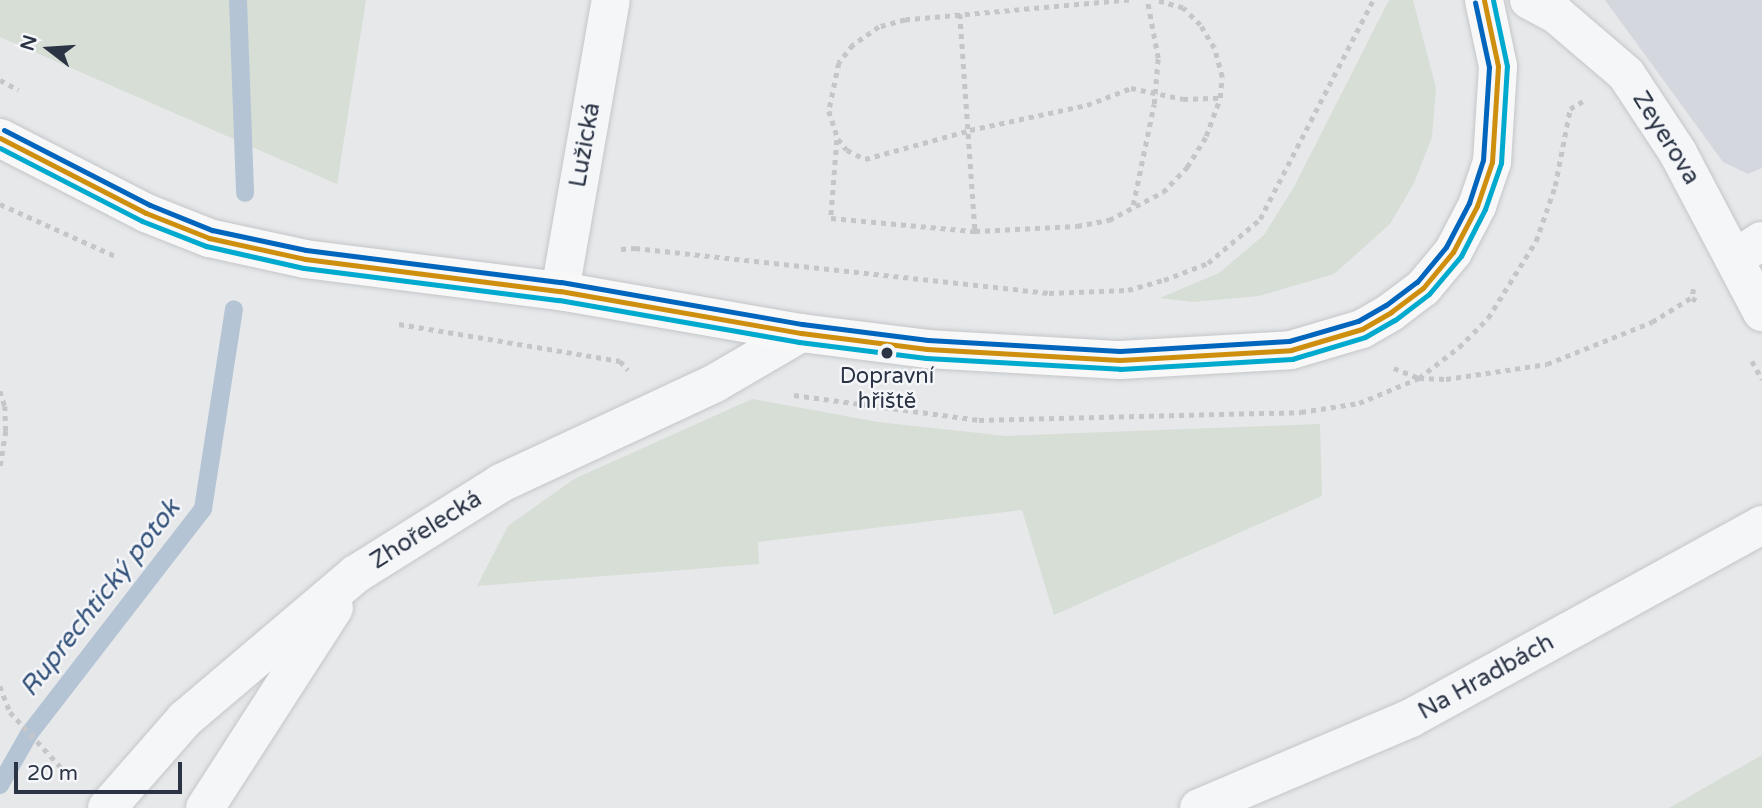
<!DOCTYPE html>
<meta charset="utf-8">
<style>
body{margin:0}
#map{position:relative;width:1762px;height:808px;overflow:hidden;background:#e6e8ea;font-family:"Varela Round",sans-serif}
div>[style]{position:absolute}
.built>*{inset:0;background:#d4d7dd}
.green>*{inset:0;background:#d6ded6}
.stream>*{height:18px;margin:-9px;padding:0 9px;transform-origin:9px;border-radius:9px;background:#b4c4d5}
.path>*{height:4.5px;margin-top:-2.25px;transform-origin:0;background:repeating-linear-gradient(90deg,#c5c6ca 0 5px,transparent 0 10px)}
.roads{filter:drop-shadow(0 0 2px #c4c6c8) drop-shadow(0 0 2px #c4c6c8)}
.minor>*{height:38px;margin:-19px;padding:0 19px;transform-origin:19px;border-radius:19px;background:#f5f6f7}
.major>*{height:38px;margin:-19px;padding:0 19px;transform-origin:19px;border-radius:19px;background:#f8f8f8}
.bus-1>*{height:5px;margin:-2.5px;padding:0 2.5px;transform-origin:2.5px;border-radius:2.5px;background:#ce8f0e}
.bus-2>*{height:5px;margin:-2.5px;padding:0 2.5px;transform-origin:2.5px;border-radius:2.5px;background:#00a9ce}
.bus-3>*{height:5px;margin:-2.5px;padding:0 2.5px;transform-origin:2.5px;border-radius:2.5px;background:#0065bd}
.dots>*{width:19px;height:19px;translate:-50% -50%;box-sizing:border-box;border:4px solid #f4f6f9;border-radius:50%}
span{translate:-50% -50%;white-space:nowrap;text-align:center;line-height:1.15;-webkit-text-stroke:5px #f4f6f9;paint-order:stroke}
.bus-label{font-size:22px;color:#2b3445}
.street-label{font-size:24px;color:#2b3445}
.water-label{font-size:26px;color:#34527a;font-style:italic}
.north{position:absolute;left:14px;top:14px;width:70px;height:70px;-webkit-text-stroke:5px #f4f6f9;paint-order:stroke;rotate:287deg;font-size:19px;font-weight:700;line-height:28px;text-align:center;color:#2b3445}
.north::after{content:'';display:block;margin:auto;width:24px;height:32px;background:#2b3445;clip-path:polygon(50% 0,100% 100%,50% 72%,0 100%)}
.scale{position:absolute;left:14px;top:762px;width:168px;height:32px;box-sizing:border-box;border:4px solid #2b3445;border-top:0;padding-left:9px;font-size:21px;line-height:24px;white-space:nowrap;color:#2b3445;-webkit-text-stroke:5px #f4f6f9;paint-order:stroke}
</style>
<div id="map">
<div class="built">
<div style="clip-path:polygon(1605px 0,1762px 0,1762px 168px,1748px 174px,1723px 162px)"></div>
</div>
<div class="green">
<div style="clip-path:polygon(0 0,366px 0,337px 184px,0 37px)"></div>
<div style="clip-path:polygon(1389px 0,1413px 0,1436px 88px,1432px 137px,1414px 183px,1390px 224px,1334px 274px,1259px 296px,1193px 302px,1160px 298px,1219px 273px,1264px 235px,1294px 187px)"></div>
<div style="clip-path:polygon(752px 399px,878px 422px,1006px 436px,1320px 424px,1322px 496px,1054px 615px,1022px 510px,758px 542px,759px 564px,477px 586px,508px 526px,574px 479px)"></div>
<div style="clip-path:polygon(1762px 755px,1762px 808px,1669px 808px)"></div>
</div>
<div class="stream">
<div style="left:238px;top:0;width:193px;rotate:87.9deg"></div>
<div style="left:0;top:785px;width:59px;rotate:-60.4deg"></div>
<div style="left:29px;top:734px;width:284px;rotate:-52.3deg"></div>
<div style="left:203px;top:509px;width:202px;rotate:-81.2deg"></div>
</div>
<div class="path">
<div style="left:1129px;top:0;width:225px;rotate:174.9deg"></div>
<div style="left:905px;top:20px;width:27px;rotate:165deg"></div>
<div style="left:879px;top:27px;width:32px;rotate:145deg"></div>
<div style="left:853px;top:45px;width:23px;rotate:128deg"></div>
<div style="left:839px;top:63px;width:49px;rotate:101.8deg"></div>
<div style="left:829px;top:111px;width:29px;rotate:72deg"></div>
<div style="left:838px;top:139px;width:14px;rotate:51deg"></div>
<div style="left:847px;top:150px;width:20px;rotate:27deg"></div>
<div style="left:865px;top:159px;width:109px;rotate:-15.4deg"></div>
<div style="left:970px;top:130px;width:120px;rotate:-12.1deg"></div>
<div style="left:1087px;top:105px;width:47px;rotate:-21.1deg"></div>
<div style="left:1131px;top:88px;width:53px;rotate:11.9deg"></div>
<div style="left:1183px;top:99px;width:37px;rotate:-2deg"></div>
<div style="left:960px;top:14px;width:218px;rotate:86deg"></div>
<div style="left:0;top:80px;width:21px;rotate:28deg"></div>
<div style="left:837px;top:140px;width:78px;rotate:94.4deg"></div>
<div style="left:831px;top:218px;width:145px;rotate:5.2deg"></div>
<div style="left:975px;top:231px;width:102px;rotate:-2.8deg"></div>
<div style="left:1077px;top:226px;width:33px;rotate:-11deg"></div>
<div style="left:1109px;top:220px;width:61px;rotate:-27.4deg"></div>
<div style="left:1163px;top:192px;width:35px;rotate:-46deg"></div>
<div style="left:1187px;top:167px;width:36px;rotate:-58deg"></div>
<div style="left:1206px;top:136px;width:40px;rotate:-69.8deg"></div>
<div style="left:1220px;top:98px;width:21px;rotate:-85deg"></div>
<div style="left:1222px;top:77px;width:30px;rotate:-105deg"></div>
<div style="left:1214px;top:48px;width:27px;rotate:-121deg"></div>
<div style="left:1200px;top:25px;width:24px;rotate:-135deg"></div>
<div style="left:1183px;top:8px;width:29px;rotate:-164deg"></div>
<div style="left:0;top:204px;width:126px;rotate:24.3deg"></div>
<div style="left:1133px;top:205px;width:103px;rotate:-78.3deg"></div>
<div style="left:1154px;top:104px;width:46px;rotate:-85deg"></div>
<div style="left:1158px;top:58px;width:59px;rotate:-100.7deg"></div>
<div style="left:621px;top:249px;width:14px;rotate:-4deg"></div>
<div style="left:635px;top:248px;width:416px;rotate:6.2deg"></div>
<div style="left:1049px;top:293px;width:79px;rotate:-2.2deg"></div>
<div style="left:1128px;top:290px;width:37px;rotate:-16deg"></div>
<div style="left:1164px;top:280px;width:47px;rotate:-21.1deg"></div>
<div style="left:1208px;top:263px;width:68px;rotate:-40.2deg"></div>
<div style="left:1260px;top:219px;width:246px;rotate:-62.7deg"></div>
<div style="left:1694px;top:289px;width:9px;rotate:103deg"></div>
<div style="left:1692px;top:298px;width:10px;rotate:29deg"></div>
<div style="left:399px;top:324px;width:224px;rotate:9.5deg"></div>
<div style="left:620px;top:361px;width:12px;rotate:48deg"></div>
<div style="left:1752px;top:361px;width:21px;rotate:61deg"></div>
<div style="left:1394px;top:368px;width:27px;rotate:22deg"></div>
<div style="left:1419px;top:378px;width:27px;rotate:2deg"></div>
<div style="left:1446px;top:379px;width:102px;rotate:-8.4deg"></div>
<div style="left:1547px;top:364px;width:113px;rotate:-21.8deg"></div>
<div style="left:1652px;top:322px;width:47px;rotate:-32deg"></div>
<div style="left:0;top:391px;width:16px;rotate:72deg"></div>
<div style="left:5px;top:406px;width:25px;rotate:88deg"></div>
<div style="left:6px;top:431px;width:37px;rotate:99deg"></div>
<div style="left:794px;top:395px;width:187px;rotate:7.7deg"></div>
<div style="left:979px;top:420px;width:322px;rotate:-1.4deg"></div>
<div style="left:1301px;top:412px;width:59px;rotate:-8.8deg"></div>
<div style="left:1359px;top:403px;width:65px;rotate:-22.6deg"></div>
<div style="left:1419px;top:378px;width:51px;rotate:-37.8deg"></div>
<div style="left:1459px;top:347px;width:41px;rotate:-45deg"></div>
<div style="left:1488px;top:318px;width:91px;rotate:-58.1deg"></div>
<div style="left:1536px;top:241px;width:58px;rotate:-70.9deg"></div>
<div style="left:1555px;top:186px;width:78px;rotate:-79deg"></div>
<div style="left:1570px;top:109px;width:15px;rotate:-32deg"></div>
<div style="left:0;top:686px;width:28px;rotate:69deg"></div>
<div style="left:10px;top:712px;width:87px;rotate:47.3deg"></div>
</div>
<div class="roads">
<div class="minor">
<div style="left:1529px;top:0;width:32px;rotate:28deg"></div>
<div style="left:1557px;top:15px;width:91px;rotate:40.5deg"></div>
<div style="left:1626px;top:74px;width:95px;rotate:56.6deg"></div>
<div style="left:1678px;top:153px;width:180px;rotate:62.2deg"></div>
<div style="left:1734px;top:259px;width:33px;rotate:-33deg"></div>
<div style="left:560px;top:291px;width:295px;rotate:-80.1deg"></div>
<div style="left:107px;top:808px;width:118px;rotate:-48.8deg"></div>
<div style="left:185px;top:719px;width:224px;rotate:-40.3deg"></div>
<div style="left:356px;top:574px;width:171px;rotate:-32.1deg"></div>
<div style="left:501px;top:483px;width:236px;rotate:-25deg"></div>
<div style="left:715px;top:383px;width:99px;rotate:-30.2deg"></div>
<div style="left:205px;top:808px;width:238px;rotate:-57.2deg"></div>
<div style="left:1199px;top:808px;width:230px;rotate:-23deg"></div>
<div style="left:1411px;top:718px;width:401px;rotate:-28.8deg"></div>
</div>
<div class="major">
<div style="left:0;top:138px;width:164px;rotate:27.2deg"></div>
<div style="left:146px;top:213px;width:68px;rotate:21.6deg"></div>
<div style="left:209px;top:238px;width:98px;rotate:12.3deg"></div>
<div style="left:305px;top:259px;width:257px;rotate:7.2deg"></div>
<div style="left:560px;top:291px;width:245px;rotate:9.9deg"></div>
<div style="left:801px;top:333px;width:127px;rotate:7.2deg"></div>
<div style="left:927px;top:349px;width:193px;rotate:3.3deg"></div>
<div style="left:1120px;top:360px;width:171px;rotate:-3.3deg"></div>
<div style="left:1291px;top:350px;width:74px;rotate:-16.5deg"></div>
<div style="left:1362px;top:329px;width:34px;rotate:-30deg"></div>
<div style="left:1391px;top:312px;width:40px;rotate:-37deg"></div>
<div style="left:1423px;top:288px;width:47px;rotate:-50.2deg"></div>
<div style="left:1453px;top:252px;width:52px;rotate:-62.4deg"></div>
<div style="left:1477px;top:206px;width:46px;rotate:-71.2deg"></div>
<div style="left:1492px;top:162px;width:96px;rotate:-86.4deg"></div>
<div style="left:1498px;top:66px;width:67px;rotate:-102deg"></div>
</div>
</div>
<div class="bus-1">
<div style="left:0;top:138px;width:164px;rotate:27.2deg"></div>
<div style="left:146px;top:213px;width:68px;rotate:21.6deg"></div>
<div style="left:209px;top:238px;width:98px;rotate:12.3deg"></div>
<div style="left:305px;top:259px;width:257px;rotate:7.2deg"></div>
<div style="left:560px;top:291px;width:245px;rotate:9.9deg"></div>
<div style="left:801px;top:333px;width:127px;rotate:7.2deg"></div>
<div style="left:927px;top:349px;width:193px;rotate:3.3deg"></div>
<div style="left:1120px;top:360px;width:171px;rotate:-3.3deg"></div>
<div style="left:1291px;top:350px;width:74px;rotate:-16.5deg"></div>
<div style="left:1362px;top:329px;width:34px;rotate:-30deg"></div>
<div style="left:1391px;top:312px;width:40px;rotate:-37deg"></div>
<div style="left:1423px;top:288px;width:47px;rotate:-50.2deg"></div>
<div style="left:1453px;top:252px;width:52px;rotate:-62.4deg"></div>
<div style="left:1477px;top:206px;width:46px;rotate:-71.2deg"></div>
<div style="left:1492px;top:162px;width:96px;rotate:-86.4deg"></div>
<div style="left:1498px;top:66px;width:67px;rotate:-102deg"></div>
</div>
<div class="bus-2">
<div style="left:0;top:148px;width:160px;rotate:27.2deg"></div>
<div style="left:142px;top:221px;width:69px;rotate:21.3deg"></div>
<div style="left:206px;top:246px;width:100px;rotate:12.7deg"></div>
<div style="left:304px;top:268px;width:257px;rotate:7.2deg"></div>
<div style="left:559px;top:300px;width:244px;rotate:9.9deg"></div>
<div style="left:799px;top:342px;width:128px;rotate:7.2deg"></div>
<div style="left:926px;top:358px;width:194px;rotate:3.2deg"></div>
<div style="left:1120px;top:369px;width:172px;rotate:-3.3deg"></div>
<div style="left:1292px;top:359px;width:76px;rotate:-16.8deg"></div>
<div style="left:1365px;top:337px;width:34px;rotate:-30deg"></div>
<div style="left:1395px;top:320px;width:43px;rotate:-37.4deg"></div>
<div style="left:1429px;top:294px;width:50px;rotate:-49.9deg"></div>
<div style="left:1461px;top:256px;width:53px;rotate:-62.9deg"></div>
<div style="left:1485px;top:209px;width:49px;rotate:-70.8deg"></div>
<div style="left:1501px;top:163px;width:97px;rotate:-86.5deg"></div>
<div style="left:1507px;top:66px;width:67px;rotate:-102deg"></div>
</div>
<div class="bus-3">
<div style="left:4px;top:130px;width:164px;rotate:27.2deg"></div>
<div style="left:150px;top:205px;width:67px;rotate:22deg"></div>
<div style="left:212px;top:230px;width:96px;rotate:12deg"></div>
<div style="left:306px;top:250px;width:257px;rotate:7.2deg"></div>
<div style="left:561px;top:282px;width:245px;rotate:9.9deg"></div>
<div style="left:802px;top:324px;width:127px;rotate:7.2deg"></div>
<div style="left:928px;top:340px;width:192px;rotate:3.3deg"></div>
<div style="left:1120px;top:351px;width:169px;rotate:-3.4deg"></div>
<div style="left:1289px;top:341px;width:72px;rotate:-16.2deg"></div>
<div style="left:1358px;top:321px;width:32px;rotate:-30deg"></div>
<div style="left:1386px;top:305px;width:39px;rotate:-37deg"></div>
<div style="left:1417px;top:282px;width:45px;rotate:-50.4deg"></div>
<div style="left:1446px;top:247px;width:50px;rotate:-62.4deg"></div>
<div style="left:1469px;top:203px;width:45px;rotate:-72deg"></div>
<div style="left:1483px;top:160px;width:93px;rotate:-86.3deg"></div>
<div style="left:1489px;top:67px;width:66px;rotate:-102.2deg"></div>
</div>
<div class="dots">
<div style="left:887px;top:353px;background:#2b3445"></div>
</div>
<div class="bus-label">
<span style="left:887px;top:389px">Dopravní<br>hřiště</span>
</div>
<div class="street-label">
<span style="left:1666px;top:138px;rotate:58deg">Zeyerova</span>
<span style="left:585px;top:145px;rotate:-80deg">Lužická</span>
<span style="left:426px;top:530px;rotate:-32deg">Zhořelecká</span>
<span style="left:1486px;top:677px;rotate:-29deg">Na Hradbách</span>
</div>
<div class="water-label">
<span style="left:100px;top:598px;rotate:-52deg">Ruprechtický potok</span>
</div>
<div class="north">N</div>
<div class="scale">20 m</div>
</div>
